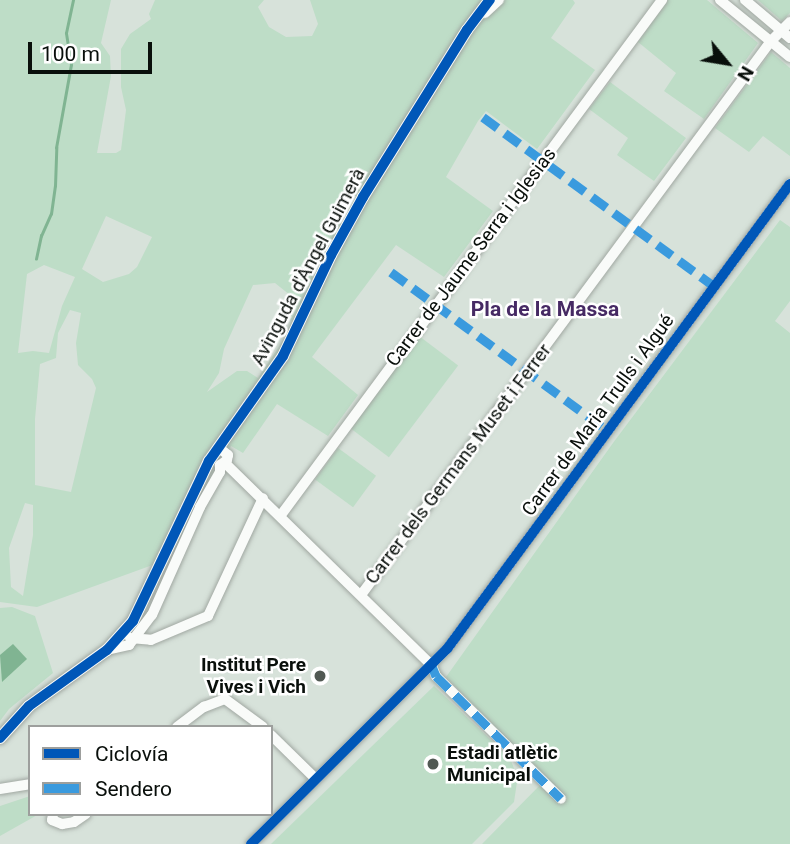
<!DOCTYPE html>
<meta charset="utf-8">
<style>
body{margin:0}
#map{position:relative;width:790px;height:844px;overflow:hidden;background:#d7e2da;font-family:Roboto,sans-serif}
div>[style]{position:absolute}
.green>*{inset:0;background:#beddc7;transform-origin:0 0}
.water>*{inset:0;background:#80b492}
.stream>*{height:2.5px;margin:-1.25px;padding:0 1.25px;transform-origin:1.25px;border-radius:1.25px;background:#80b492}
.roads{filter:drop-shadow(0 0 2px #a1a8a2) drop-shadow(0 0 2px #a1a8a2)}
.minor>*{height:10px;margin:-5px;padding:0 5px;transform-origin:5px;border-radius:5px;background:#f9fbf9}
.tertiary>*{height:12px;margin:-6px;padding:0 6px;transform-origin:6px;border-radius:6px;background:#f9fbf9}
.quiet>*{height:9px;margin-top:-4.5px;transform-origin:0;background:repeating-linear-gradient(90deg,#3a9ade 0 18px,transparent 0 27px)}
.cycleway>*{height:10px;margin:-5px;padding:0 5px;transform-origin:5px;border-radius:5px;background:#0057b8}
.dots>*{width:19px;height:19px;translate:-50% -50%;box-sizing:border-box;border:4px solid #fff;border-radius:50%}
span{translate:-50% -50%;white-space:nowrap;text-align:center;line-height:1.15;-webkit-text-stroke:5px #fff;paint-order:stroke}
.street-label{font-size:19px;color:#090f0b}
.poi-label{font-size:19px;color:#090f0b;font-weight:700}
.right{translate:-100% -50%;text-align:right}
.left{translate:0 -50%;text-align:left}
.neighbourhood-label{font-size:21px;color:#462a64;font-weight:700}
.legend{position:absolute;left:28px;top:725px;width:245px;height:91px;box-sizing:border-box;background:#fff;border:2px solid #9d9f9d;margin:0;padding:9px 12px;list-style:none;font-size:21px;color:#090f0b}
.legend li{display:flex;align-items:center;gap:14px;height:35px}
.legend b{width:35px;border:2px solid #9d9f9d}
.north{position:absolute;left:692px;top:28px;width:70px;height:70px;-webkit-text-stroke:5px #fff;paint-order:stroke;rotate:120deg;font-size:19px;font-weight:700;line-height:28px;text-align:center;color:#090f0b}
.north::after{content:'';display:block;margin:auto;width:24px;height:32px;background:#090f0b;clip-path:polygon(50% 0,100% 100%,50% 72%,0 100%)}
.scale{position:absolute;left:28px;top:42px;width:124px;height:32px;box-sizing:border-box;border:4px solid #090f0b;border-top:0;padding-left:9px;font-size:21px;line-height:24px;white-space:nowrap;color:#090f0b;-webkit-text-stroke:5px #fff;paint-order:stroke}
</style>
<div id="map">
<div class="green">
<div style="clip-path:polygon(evenodd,0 0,111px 0,101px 43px,110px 56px,111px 76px,97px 153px,116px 153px,121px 150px,126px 110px,121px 87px,121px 49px,130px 34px,151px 19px,149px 14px,155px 0,264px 0,258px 7px,269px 27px,286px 37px,312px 36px,318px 24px,310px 0,573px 0,575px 3px,551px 38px,595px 70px,537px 149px,486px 111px,478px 121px,446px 177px,493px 211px,444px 277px,396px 245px,312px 357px,358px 395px,328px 436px,277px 404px,243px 453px,231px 446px,169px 559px,37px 607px,0 602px,0 0,106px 216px,152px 237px,137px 267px,129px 274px,103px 282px,82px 269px,106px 216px,0 0,44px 265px,75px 277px,62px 306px,49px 353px,33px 351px,18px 353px,27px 274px,44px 265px,0 0,275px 283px,290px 295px,284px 316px,292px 321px,284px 339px,258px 378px,247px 371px,237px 371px,207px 392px,219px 373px,224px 349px,253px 285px,275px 283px,0 0,70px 310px,81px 313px,76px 343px,78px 365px,92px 379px,96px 388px,71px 492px,35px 485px,35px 419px,40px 364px,56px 358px,58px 333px,70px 310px,0 0,25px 503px,33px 505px,33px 535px,23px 596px,11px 587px,9px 548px,25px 503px)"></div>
<div style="clip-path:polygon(668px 0,707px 0,758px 43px,704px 119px,664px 91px,676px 73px,638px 42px)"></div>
<div style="clip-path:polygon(758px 0,790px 0,790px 13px,782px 21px)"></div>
<div style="clip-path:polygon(771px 52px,790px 68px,790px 156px,763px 136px,749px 152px,715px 128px)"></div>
<div style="clip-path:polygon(610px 82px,686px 138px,654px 181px,617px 155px,628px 138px,589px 109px)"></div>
<div style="clip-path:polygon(780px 220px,790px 227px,790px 301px,775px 321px,790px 333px,790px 844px,482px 844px,546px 779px,446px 677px,613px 443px)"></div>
<div style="left:419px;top:336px;width:49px;height:115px;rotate:37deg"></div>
<div style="left:338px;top:448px;width:47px;height:39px;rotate:36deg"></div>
<div style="clip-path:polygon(12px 607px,35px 616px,53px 673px,9px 709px,0 721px,0 608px)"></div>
<div style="clip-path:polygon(434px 686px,510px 758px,515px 771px,517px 782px,514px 802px,472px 844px,271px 844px)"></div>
<div style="clip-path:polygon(30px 796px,30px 814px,39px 814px,0 836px,0 806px)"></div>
</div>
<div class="water">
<div style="clip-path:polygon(13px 644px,27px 659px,2px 682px,0 655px)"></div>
</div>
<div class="stream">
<div style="left:36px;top:259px;width:24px;rotate:-78deg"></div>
<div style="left:41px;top:236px;width:24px;rotate:-66deg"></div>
<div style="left:51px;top:214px;width:28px;rotate:-82deg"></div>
<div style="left:55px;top:186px;width:38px;rotate:-88deg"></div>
<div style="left:56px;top:148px;width:84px;rotate:-79.8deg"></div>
<div style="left:71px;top:65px;width:32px;rotate:-99deg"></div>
<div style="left:66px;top:33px;width:34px;rotate:-78deg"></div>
</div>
<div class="roads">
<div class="minor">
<div style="left:720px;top:0;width:90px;rotate:39.2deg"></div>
<div style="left:745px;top:0;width:59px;rotate:40.2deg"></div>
<div style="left:485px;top:13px;width:19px;rotate:-43deg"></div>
<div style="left:218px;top:447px;width:13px;rotate:39deg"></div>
<div style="left:228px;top:455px;width:5px;rotate:101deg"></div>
<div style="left:227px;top:460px;width:9px;rotate:144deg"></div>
<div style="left:225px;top:463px;width:290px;rotate:44.4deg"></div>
<div style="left:432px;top:666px;width:11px;rotate:68deg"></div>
<div style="left:436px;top:676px;width:175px;rotate:44.5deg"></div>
<div style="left:281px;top:515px;width:641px;rotate:-53.51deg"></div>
<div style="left:361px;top:595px;width:689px;rotate:-53.5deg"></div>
<div style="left:771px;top:41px;width:27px;rotate:-45deg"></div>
<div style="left:130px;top:638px;width:21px;rotate:5deg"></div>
<div style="left:151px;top:640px;width:62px;rotate:-22.8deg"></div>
<div style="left:208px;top:616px;width:130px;rotate:-65deg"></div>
<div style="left:107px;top:650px;width:23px;rotate:-13deg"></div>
<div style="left:129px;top:645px;width:38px;rotate:-53deg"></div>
<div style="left:152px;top:615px;width:118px;rotate:-66deg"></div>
<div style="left:200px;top:507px;width:40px;rotate:-60.3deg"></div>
<div style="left:220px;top:472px;width:7px;rotate:-90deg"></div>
<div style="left:177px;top:727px;width:34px;rotate:-37deg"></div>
<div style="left:204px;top:707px;width:22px;rotate:-21deg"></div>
<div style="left:225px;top:699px;width:47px;rotate:36.4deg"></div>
<div style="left:271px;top:735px;width:63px;rotate:44.4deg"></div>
<div style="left:0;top:789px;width:30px;rotate:-9deg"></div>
<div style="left:53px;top:814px;width:6px;rotate:99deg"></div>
<div style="left:52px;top:820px;width:11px;rotate:22deg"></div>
<div style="left:62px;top:824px;width:12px;rotate:-9deg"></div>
<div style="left:74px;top:822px;width:14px;rotate:-34deg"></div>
<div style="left:251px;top:844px;width:276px;rotate:-44.9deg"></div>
<div style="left:447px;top:649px;width:578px;rotate:-53.59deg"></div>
</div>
<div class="tertiary">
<div style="left:0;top:738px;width:43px;rotate:-47.8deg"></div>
<div style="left:29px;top:706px;width:96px;rotate:-35.7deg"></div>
<div style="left:107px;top:650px;width:39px;rotate:-48deg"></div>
<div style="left:133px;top:621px;width:177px;rotate:-64.6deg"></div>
<div style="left:209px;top:461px;width:128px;rotate:-54.8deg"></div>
<div style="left:283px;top:356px;width:112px;rotate:-64.6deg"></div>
<div style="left:331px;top:255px;width:66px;rotate:-61.1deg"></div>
<div style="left:363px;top:197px;width:197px;rotate:-58.1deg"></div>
<div style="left:467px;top:30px;width:38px;rotate:-53deg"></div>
</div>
</div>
<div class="quiet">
<div style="left:483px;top:117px;width:286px;rotate:36.2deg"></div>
<div style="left:391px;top:272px;width:269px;rotate:36.2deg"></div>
<div style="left:432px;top:666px;width:11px;rotate:68deg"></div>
<div style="left:436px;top:676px;width:175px;rotate:44.5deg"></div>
</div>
<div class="cycleway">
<div style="left:0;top:738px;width:43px;rotate:-47.8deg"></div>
<div style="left:29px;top:706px;width:96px;rotate:-35.7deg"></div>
<div style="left:107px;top:650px;width:39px;rotate:-48deg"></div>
<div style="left:133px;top:621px;width:177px;rotate:-64.6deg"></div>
<div style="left:209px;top:461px;width:128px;rotate:-54.8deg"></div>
<div style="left:283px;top:356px;width:112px;rotate:-64.6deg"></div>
<div style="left:331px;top:255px;width:66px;rotate:-61.1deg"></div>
<div style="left:363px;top:197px;width:197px;rotate:-58.1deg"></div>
<div style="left:467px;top:30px;width:38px;rotate:-53deg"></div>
<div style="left:251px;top:844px;width:276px;rotate:-44.9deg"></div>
<div style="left:447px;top:649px;width:578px;rotate:-53.59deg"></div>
</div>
<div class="dots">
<div style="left:320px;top:676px;background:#515953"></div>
<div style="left:433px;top:764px;background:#515953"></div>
</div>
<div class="street-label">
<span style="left:471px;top:257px;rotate:-53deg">Carrer de Jaume Serra i Iglesias</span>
<span style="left:308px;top:267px;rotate:-62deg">Avinguda d'Àngel Guimerà</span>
<span style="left:598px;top:415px;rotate:-54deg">Carrer de Maria Trulls i Algué</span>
<span style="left:458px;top:464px;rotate:-53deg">Carrer dels Germans Muset i Ferrer</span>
</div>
<div class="poi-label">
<span class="right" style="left:306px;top:676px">Institut Pere<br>Vives i Vich</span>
<span class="left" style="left:447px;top:764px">Estadi atlètic<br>Municipal</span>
</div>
<div class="neighbourhood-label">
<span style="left:545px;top:309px">Pla de la Massa</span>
</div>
<ul class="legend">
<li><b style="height:9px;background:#0057b8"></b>Ciclovía</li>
<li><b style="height:9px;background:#3a9ade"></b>Sendero</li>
</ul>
<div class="north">N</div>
<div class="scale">100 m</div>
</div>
